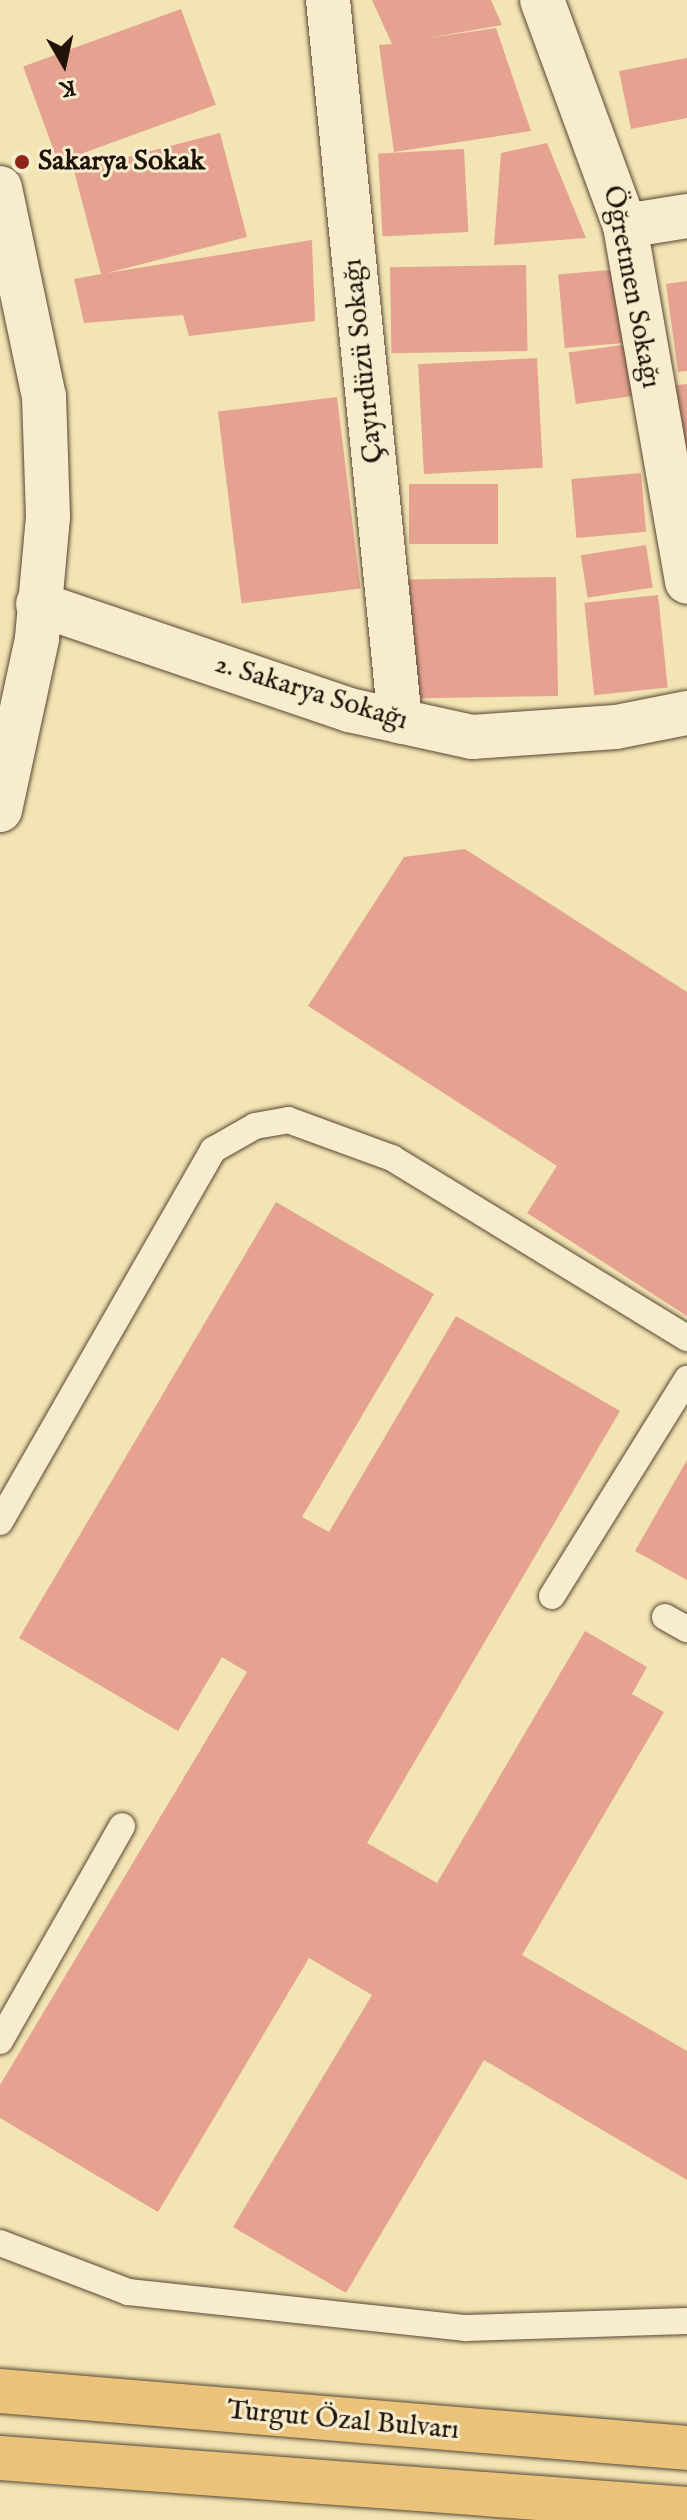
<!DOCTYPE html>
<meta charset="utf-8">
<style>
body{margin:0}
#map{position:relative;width:687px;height:2520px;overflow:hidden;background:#f3e4b3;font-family:"IM FELL English",serif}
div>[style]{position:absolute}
.building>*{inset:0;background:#e5a291;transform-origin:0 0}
.roads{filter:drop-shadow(0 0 2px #564734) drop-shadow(0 0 2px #564734)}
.service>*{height:26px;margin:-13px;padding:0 13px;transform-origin:13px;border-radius:13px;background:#f7edce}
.minor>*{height:44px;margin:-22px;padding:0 22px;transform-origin:22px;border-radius:22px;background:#f7edce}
.secondary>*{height:44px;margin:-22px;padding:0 22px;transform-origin:22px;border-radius:22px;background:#f7edce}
.primary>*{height:44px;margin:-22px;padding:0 22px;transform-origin:22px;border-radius:22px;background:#eac27a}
.dots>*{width:22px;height:22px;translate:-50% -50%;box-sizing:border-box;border:4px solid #f7edce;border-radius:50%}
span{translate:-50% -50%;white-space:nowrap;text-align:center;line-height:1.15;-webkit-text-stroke:6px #f7edce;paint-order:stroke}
.poi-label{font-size:28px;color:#21130a;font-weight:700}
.left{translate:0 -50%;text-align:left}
.street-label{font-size:28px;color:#21130a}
.north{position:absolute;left:24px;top:24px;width:80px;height:80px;-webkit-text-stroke:6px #f7edce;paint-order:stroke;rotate:171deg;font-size:22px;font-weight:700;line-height:32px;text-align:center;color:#21130a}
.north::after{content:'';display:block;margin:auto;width:28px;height:36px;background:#21130a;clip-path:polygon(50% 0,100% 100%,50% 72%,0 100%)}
</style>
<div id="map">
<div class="building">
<div style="clip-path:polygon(372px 0,491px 0,502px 25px,428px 38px,496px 28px,531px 131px,394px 152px,379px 45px,392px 44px)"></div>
<div style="left:181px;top:9px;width:102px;height:168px;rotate:70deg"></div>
<div style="clip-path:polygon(687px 58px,687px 118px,631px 129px,619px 71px)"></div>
<div style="clip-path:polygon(220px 133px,247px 237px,107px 273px,312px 240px,315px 321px,189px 336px,183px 315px,84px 323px,74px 279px,101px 274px,74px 171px)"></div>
<div style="clip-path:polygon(547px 143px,586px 238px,494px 245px,501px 153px)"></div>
<div style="left:464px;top:149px;width:83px;height:86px;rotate:87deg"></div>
<div style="left:526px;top:265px;width:86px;height:136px;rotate:89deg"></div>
<div style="left:620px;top:269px;width:74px;height:62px;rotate:85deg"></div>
<div style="clip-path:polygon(687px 281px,687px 371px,678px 372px,666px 284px)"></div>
<div style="left:629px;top:344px;width:52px;height:61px;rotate:82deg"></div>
<div style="left:537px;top:358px;width:110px;height:119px;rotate:87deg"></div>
<div style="clip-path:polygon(687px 384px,687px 455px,660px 387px)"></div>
<div style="left:337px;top:397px;width:193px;height:120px;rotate:83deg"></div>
<div style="left:641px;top:473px;width:59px;height:70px;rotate:85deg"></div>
<div style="left:409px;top:484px;width:89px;height:60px"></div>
<div style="left:646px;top:545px;width:43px;height:66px;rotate:81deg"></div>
<div style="left:556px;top:577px;width:119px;height:147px;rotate:89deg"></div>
<div style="left:658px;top:595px;width:93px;height:74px;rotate:84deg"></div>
<div style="clip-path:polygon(465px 849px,687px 992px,687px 1316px,527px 1213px,557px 1166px,308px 1006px,404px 857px)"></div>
<div style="clip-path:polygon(276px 1202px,434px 1294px,302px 1517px,329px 1532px,456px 1316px,620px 1411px,367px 1843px,437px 1883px,585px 1631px,647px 1667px,632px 1694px,664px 1712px,522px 1955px,687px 2051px,687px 2180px,484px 2060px,346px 2293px,233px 2227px,372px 1995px,309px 1958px,158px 2212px,0 2118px,0 2085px,247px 1672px,222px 1657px,178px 1731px,19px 1638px)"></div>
<div style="clip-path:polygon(687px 1460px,687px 1580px,635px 1551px)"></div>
</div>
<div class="roads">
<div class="service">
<div style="left:0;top:1522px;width:429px;rotate:-60.2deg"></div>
<div style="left:213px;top:1150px;width:48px;rotate:-29.7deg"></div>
<div style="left:255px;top:1126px;width:34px;rotate:-10deg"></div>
<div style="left:288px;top:1120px;width:111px;rotate:20.1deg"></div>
<div style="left:392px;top:1158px;width:346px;rotate:31.4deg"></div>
<div style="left:552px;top:1596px;width:256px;rotate:-58.1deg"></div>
<div style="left:665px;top:1617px;width:25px;rotate:29deg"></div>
<div style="left:0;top:2041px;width:247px;rotate:-60.4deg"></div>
<div style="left:0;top:2243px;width:137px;rotate:20.9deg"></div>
<div style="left:128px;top:2292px;width:340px;rotate:6.1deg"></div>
<div style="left:466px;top:2328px;width:221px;rotate:-1.8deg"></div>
</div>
<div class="minor">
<div style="left:328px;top:0;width:725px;rotate:84.3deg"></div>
<div style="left:542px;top:0;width:241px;rotate:69.8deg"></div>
<div style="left:625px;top:226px;width:361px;rotate:80.1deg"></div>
<div style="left:625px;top:226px;width:63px;rotate:-9.2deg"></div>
<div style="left:38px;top:604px;width:329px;rotate:18.8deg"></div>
<div style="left:349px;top:710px;width:126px;rotate:12.4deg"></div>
<div style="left:472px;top:737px;width:144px;rotate:-4deg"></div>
<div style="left:616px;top:727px;width:72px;rotate:-11.2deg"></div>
</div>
<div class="secondary">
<div style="left:0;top:188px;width:213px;rotate:78.1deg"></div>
<div style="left:44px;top:396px;width:121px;rotate:88.1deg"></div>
<div style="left:48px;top:517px;width:122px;rotate:95.2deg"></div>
<div style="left:37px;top:639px;width:175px;rotate:102.2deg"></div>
</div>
<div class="primary">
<div style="left:0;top:2391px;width:689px;rotate:4.74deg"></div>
<div style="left:0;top:2458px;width:689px;rotate:4.25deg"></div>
</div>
</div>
<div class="dots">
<div style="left:22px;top:162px;background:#8f2418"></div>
</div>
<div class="poi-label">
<span class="left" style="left:38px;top:162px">Sakarya Sokak</span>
</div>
<div class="street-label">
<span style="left:631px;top:287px;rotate:79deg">Öğretmen Sokağı</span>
<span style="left:364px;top:361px;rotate:-96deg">Çayırdüzü Sokağı</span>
<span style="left:311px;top:693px;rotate:17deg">2. Sakarya Sokağı</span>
<span style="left:343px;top:2421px;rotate:5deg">Turgut Özal Bulvarı</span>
</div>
<div class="north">K</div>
</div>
